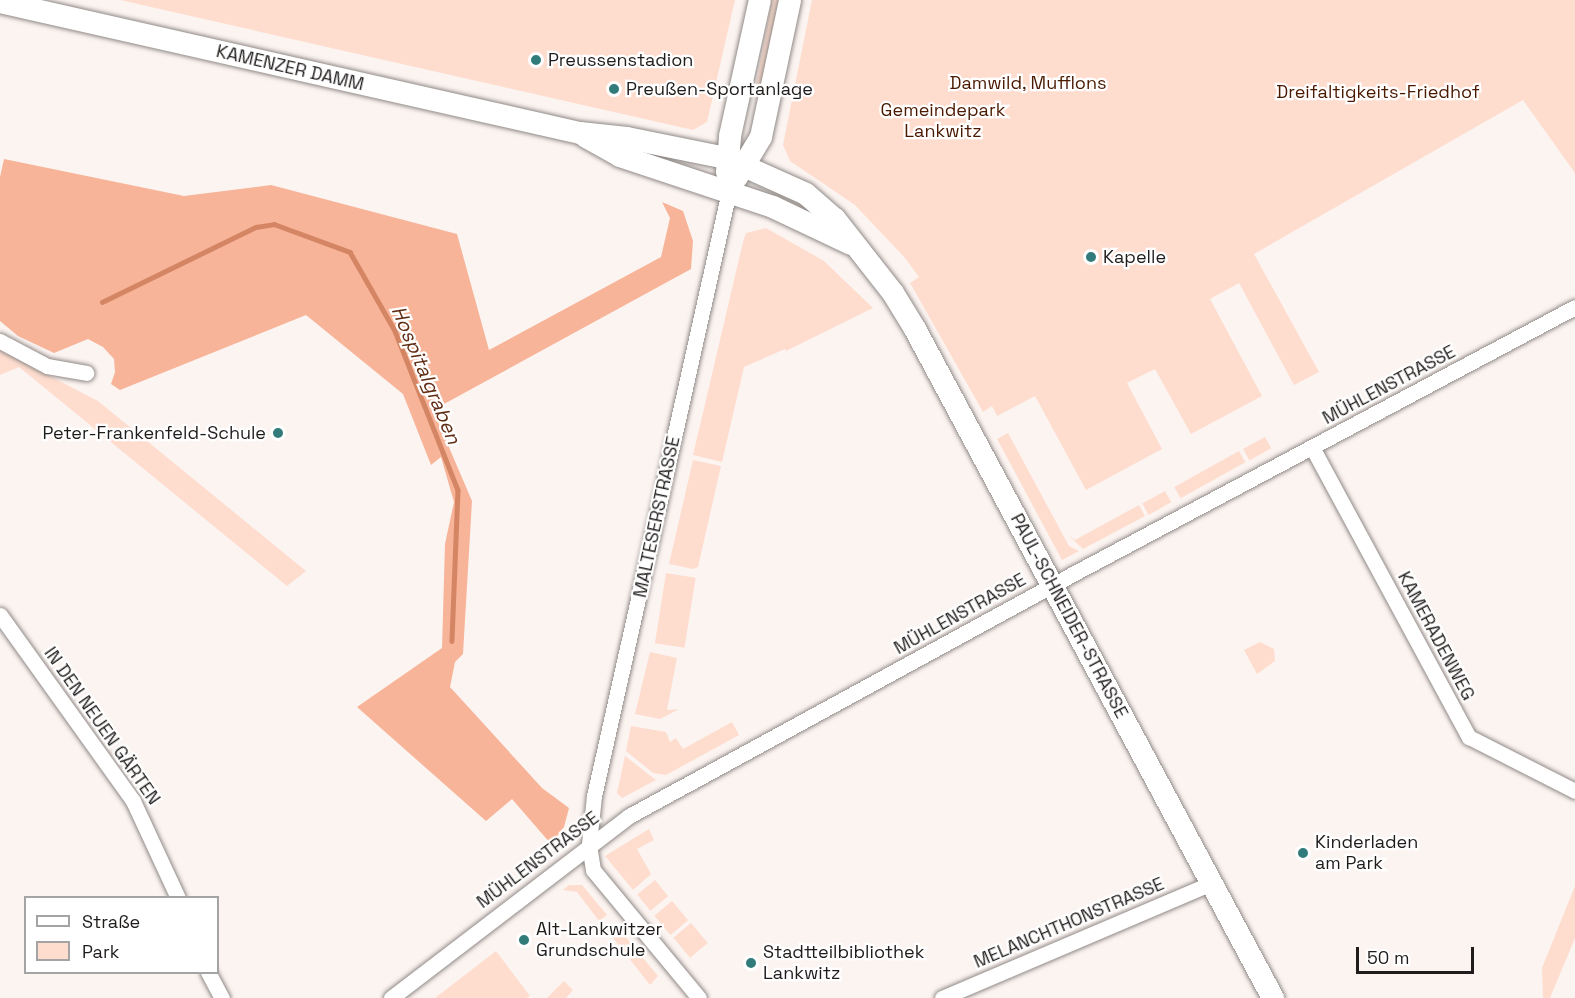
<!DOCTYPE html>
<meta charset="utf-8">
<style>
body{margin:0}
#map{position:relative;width:1575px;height:998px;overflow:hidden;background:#fcf4f1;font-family:"Space Grotesk",sans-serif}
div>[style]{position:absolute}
.green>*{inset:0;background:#feddcf;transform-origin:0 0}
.forest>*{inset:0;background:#f7b498}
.stream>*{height:4.5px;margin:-2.25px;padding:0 2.25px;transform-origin:2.25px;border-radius:2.25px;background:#d48563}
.roads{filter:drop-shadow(0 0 2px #908a87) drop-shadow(0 0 2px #908a87)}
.minor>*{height:15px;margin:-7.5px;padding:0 7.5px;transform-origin:7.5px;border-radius:7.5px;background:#fff}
.secondary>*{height:22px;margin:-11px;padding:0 11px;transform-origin:11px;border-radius:11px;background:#fff}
.dots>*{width:16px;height:16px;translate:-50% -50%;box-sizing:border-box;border:3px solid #fff;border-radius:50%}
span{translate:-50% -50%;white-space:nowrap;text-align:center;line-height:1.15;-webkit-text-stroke:4.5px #fff;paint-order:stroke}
.poi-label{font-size:18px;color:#1f1c1b}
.left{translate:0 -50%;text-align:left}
.right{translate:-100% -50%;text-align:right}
.street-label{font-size:18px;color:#1f1c1b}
.park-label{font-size:18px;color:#4a1900}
.water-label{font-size:20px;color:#5f2c14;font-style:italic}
.legend{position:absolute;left:24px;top:896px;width:195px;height:78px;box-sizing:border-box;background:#fff;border:2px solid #a5a4a4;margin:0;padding:8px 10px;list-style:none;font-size:18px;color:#1f1c1b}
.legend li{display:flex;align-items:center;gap:12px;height:30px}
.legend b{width:30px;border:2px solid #a5a4a4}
.scale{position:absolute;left:1356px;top:947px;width:118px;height:27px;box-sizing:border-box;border:3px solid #1f1c1b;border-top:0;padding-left:8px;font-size:18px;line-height:21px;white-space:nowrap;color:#1f1c1b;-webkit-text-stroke:4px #fff;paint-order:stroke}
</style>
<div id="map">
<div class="green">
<div style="clip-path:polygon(120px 0,735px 0,707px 122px,693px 130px)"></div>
<div style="clip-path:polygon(772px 0,781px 0,761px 83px,756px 85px)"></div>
<div style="clip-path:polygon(812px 0,1575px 0,1575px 173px,1523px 100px,1254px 254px,1319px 372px,1294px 385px,1239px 283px,1210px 299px,1262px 396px,1191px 434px,1155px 369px,1127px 383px,1162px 449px,1086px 490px,1035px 396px,997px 416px,992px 406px,983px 412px,910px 283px,919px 277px,905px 258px,855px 205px,790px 161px,783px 145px)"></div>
<div style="clip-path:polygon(766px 228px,824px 261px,873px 308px,786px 351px,785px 349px,744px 367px,722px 462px,693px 455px,743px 242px,746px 233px)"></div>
<div style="clip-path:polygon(0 350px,98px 401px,306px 571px,287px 586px,19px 367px,0 375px)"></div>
<div style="clip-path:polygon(1008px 433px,1069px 546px,1079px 551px,1062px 560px,997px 439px)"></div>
<div style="left:1265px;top:437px;width:13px;height:25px;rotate:61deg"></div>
<div style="left:1239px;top:451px;width:13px;height:74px;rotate:61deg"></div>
<div style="clip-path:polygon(693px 460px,721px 466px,698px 567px,693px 569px,669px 564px)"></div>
<div style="left:1165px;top:491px;width:13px;height:26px;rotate:61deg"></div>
<div style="clip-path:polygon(1139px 505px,1145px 516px,1083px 549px,1068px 535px,1075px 540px)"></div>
<div style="left:666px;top:573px;width:30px;height:71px;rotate:9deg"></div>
<div style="clip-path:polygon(1260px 642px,1274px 649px,1275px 661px,1257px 674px,1244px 650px)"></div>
<div style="clip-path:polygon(650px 652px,677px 658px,667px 710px,679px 709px,660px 719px,635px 714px)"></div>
<div style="clip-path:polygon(732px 722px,739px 735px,666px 775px,653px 773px,626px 751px,631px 726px,666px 732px,670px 742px,676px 738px,683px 749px)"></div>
<div style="clip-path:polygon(625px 756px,656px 780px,622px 798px,617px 793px)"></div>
<div style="clip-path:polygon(649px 829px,654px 840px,637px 849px,651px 874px,633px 890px,605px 856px)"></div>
<div style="left:655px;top:880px;width:21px;height:23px;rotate:51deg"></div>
<div style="clip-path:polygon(569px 885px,582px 885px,607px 915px,599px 921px,577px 892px,563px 890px)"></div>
<div style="clip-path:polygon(1575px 886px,1575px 938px,1550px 998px,1543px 998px,1542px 968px)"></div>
<div style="left:672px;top:901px;width:25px;height:23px;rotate:50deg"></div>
<div style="left:691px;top:923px;width:26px;height:23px;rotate:50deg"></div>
<div style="clip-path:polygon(615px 924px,658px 976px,650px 985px,606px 929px)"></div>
<div style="clip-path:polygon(496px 951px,530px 996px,527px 998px,435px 998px)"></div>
<div style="clip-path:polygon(564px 981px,573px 990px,566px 998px,547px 998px)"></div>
</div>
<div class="forest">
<div style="clip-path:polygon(4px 159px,184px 196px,271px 185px,457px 234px,489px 350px,661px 257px,670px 218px,662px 202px,683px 211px,693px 241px,691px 269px,433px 410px,472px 501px,463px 654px,455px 662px,450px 687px,542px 788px,569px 808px,564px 827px,551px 844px,512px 799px,486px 821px,357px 707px,442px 648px,445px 544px,454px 502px,441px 457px,431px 465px,403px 394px,306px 315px,120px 390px,111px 384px,115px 372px,114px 359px,103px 347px,88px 339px,54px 353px,18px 336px,0 321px,0 177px)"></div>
</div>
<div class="stream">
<div style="left:102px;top:302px;width:171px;rotate:-26deg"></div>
<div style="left:256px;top:227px;width:18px;rotate:-9deg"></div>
<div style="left:274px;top:224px;width:81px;rotate:20.2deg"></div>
<div style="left:350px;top:252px;width:91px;rotate:60.3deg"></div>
<div style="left:395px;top:331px;width:171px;rotate:68.4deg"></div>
<div style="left:458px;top:490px;width:151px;rotate:92.3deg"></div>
</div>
<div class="roads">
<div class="minor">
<div style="left:0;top:341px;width:53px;rotate:28deg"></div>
<div style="left:47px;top:366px;width:40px;rotate:10deg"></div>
<div style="left:1313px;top:449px;width:328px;rotate:61.6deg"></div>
<div style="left:1469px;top:737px;width:119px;rotate:27deg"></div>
<div style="left:0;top:615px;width:229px;rotate:54.4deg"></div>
<div style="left:133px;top:801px;width:107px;rotate:65.1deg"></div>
<div style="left:208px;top:972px;width:30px;rotate:62deg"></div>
<div style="left:391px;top:998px;width:300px;rotate:-37.4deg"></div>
<div style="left:629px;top:816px;width:499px;rotate:-28.6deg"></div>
<div style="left:1067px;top:577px;width:575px;rotate:-27.99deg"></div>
<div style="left:699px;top:998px;width:166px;rotate:-129.6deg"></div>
<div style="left:593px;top:870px;width:26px;rotate:-99deg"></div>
<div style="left:589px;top:844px;width:48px;rotate:-84.1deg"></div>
<div style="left:594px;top:796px;width:620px;rotate:-77.42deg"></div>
<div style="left:942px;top:998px;width:293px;rotate:-23.1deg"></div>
</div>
<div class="secondary">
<div style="left:0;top:2px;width:595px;rotate:12.73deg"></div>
<div style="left:580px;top:133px;width:47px;rotate:6.1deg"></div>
<div style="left:627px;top:138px;width:101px;rotate:11.4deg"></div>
<div style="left:726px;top:158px;width:88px;rotate:24.2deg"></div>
<div style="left:806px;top:194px;width:38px;rotate:41deg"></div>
<div style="left:835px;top:219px;width:94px;rotate:51.9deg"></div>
<div style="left:893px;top:293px;width:42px;rotate:58.6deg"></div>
<div style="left:915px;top:329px;width:759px;rotate:61.85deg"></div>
<div style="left:586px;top:137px;width:39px;rotate:29deg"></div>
<div style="left:620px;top:156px;width:161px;rotate:18.4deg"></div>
<div style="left:773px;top:207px;width:86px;rotate:25.4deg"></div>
<div style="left:727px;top:172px;width:36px;rotate:-85deg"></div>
<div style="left:730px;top:136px;width:139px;rotate:-77.6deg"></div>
<div style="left:737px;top:177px;width:47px;rotate:-59deg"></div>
<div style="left:761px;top:137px;width:140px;rotate:-78deg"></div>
</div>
</div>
<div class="dots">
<div style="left:536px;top:60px;background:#327b7b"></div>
<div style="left:614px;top:89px;background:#327b7b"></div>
<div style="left:1091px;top:257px;background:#327b7b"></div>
<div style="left:278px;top:433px;background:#327b7b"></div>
<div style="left:1303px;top:853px;background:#327b7b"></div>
<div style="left:524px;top:940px;background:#327b7b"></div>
<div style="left:751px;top:963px;background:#327b7b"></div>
</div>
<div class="poi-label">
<span class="left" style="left:548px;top:60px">Preussenstadion</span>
<span class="left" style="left:626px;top:89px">Preußen-Sportanlage</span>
<span class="left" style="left:1103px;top:257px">Kapelle</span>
<span class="right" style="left:266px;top:433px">Peter-Frankenfeld-Schule</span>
<span class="left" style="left:1315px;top:853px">Kinderladen<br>am Park</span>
<span class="left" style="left:536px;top:940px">Alt-Lankwitzer<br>Grundschule</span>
<span class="left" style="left:763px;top:963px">Stadtteilbibliothek<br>Lankwitz</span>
</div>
<div class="street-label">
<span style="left:290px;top:68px;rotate:13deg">KAMENZER DAMM</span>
<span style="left:1389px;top:385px;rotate:-28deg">MÜHLENSTRASSE</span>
<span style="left:657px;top:517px;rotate:-78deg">MALTESERSTRASSE</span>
<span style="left:960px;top:614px;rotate:-29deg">MÜHLENSTRASSE</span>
<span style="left:1069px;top:616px;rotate:62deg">PAUL-SCHNEIDER-STRASSE</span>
<span style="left:1436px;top:636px;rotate:62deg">KAMERADENWEG</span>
<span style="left:102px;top:726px;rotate:55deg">IN DEN NEUEN GÄRTEN</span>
<span style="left:538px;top:860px;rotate:-37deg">MÜHLENSTRASSE</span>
<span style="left:1069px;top:923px;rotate:-23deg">MELANCHTHONSTRASSE</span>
</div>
<div class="park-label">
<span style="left:1028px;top:83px">Damwild, Mufflons</span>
<span style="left:1378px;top:92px">Dreifaltigkeits-Friedhof</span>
<span style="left:943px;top:121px">Gemeindepark<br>Lankwitz</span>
</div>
<div class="water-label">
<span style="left:426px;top:375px;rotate:67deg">Hospitalgraben</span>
</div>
<ul class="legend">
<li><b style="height:8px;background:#fff"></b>Straße</li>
<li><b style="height:16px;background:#feddcf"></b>Park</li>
</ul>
<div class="scale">50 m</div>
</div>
